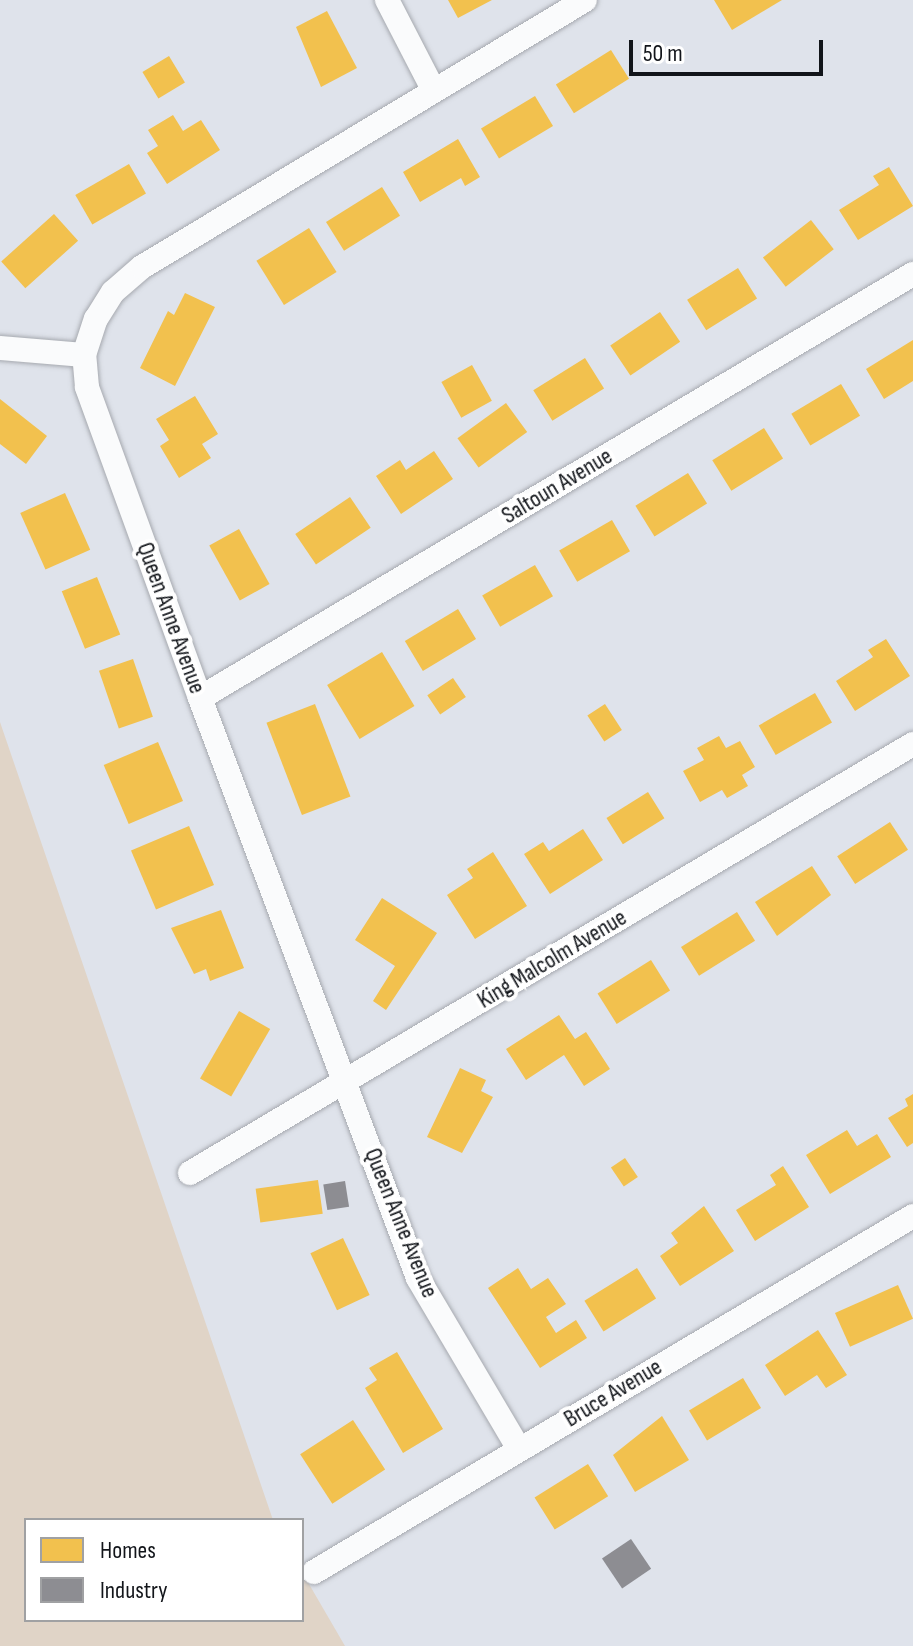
<!DOCTYPE html>
<style>
body{margin:0}
#map{position:relative;width:913px;height:1646px;overflow:hidden;background:#dfe3eb;font-family:"Sofia Sans Condensed",sans-serif}
div>[style]{position:absolute}
.green>*{inset:0;background:#e0d4c7}
.homes>*{inset:0;background:#f2c14e;transform-origin:0 0}
.industry>*{inset:0;background:#8d8d92;transform-origin:0 0}
.roads{filter:drop-shadow(0 0 2px #a6a9af) drop-shadow(0 0 2px #a6a9af)}
.minor>*{height:24px;margin:-12px;padding:0 12px;transform-origin:12px;border-radius:12px;background:#fafbfc}
span{translate:-50% -50%;white-space:nowrap;text-align:center;line-height:1.15;-webkit-text-stroke:8px #fff;paint-order:stroke}
.street-label{font-size:24px;color:#12151a}
.legend{position:absolute;left:24px;top:1518px;width:280px;height:104px;box-sizing:border-box;background:#fff;border:2px solid #a0a1a3;margin:0;padding:10px 14px;list-style:none;font-size:24px;color:#12151a}
.legend li{display:flex;align-items:center;gap:16px;height:40px}
.legend b{width:40px;border:2px solid #a0a1a3}
.scale{position:absolute;left:629px;top:40px;width:194px;height:36px;box-sizing:border-box;border:4px solid #12151a;border-top:0;padding-left:10px;font-size:24px;line-height:28px;white-space:nowrap;color:#12151a;-webkit-text-stroke:6px #fff;paint-order:stroke}
</style>
<div id="map">
<div class="green">
<div style="clip-path:polygon(0 722px,273px 1520px,26px 1520px,26px 1620px,302px 1620px,302px 1572px,345px 1646px,0 1646px)"></div>
</div>
<div class="homes">
<div style="clip-path:polygon(448px 0,492px 0,458px 18px)"></div>
<div style="clip-path:polygon(714px 0,782px 0,732px 30px)"></div>
<div style="clip-path:polygon(327px 11px,357px 68px,321px 87px,296px 27px)"></div>
<div style="left:611px;top:50px;width:34px;height:65px;rotate:58deg"></div>
<div style="left:169px;top:56px;width:31px;height:31px;rotate:59deg"></div>
<div style="left:535px;top:96px;width:35px;height:63px;rotate:59deg"></div>
<div style="clip-path:polygon(173px 115px,183px 131px,201px 120px,220px 150px,167px 184px,147px 153px,158px 146px,148px 130px)"></div>
<div style="clip-path:polygon(458px 139px,480px 177px,465px 186px,461px 178px,420px 202px,403px 172px)"></div>
<div style="left:129px;top:164px;width:34px;height:62px;rotate:60deg"></div>
<div style="clip-path:polygon(889px 167px,913px 206px,858px 240px,839px 210px,879px 185px,873px 176px)"></div>
<div style="left:382px;top:187px;width:34px;height:66px;rotate:58deg"></div>
<div style="left:54px;top:214px;width:36px;height:71px;rotate:48deg"></div>
<div style="left:811px;top:220px;width:37px;height:61px;rotate:52deg"></div>
<div style="left:309px;top:228px;width:52px;height:62px;rotate:58deg"></div>
<div style="left:738px;top:268px;width:36px;height:60px;rotate:58deg"></div>
<div style="clip-path:polygon(185px 293px,215px 307px,175px 386px,140px 368px,168px 311px,174px 315px)"></div>
<div style="left:660px;top:312px;width:36px;height:60px;rotate:56deg"></div>
<div style="clip-path:polygon(913px 340px,913px 381px,884px 399px,866px 369px)"></div>
<div style="left:585px;top:358px;width:36px;height:61px;rotate:58deg"></div>
<div style="left:472px;top:365px;width:41px;height:35px;rotate:61deg"></div>
<div style="left:841px;top:384px;width:37px;height:58px;rotate:59deg"></div>
<div style="clip-path:polygon(195px 396px,218px 434px,202px 444px,211px 458px,179px 478px,160px 446px,169px 440px,156px 419px)"></div>
<div style="clip-path:polygon(0 399px,47px 436px,26px 464px,0 444px)"></div>
<div style="left:506px;top:403px;width:36px;height:60px;rotate:54deg"></div>
<div style="left:764px;top:428px;width:36px;height:61px;rotate:58deg"></div>
<div style="clip-path:polygon(434px 451px,453px 479px,401px 514px,376px 476px,400px 460px,406px 470px)"></div>
<div style="left:688px;top:473px;width:36px;height:62px;rotate:58deg"></div>
<div style="left:65px;top:493px;width:62px;height:49px;rotate:66deg"></div>
<div style="left:350px;top:497px;width:37px;height:66px;rotate:56deg"></div>
<div style="left:612px;top:520px;width:36px;height:61px;rotate:60deg"></div>
<div style="left:239px;top:529px;width:63px;height:34px;rotate:61deg"></div>
<div style="left:535px;top:565px;width:36px;height:61px;rotate:60deg"></div>
<div style="left:97px;top:577px;width:62px;height:38px;rotate:68deg"></div>
<div style="left:458px;top:609px;width:35px;height:62px;rotate:59deg"></div>
<div style="clip-path:polygon(886px 639px,910px 676px,855px 711px,836px 681px,873px 657px,868px 650px)"></div>
<div style="left:382px;top:652px;width:63px;height:64px;rotate:59deg"></div>
<div style="left:133px;top:659px;width:61px;height:36px;rotate:71deg"></div>
<div style="left:453px;top:678px;width:23px;height:31px;rotate:56deg"></div>
<div style="left:815px;top:693px;width:34px;height:65px;rotate:60deg"></div>
<div style="left:315px;top:704px;width:99px;height:52px;rotate:69deg"></div>
<div style="left:605px;top:704px;width:31px;height:21px;rotate:57deg"></div>
<div style="clip-path:polygon(719px 736px,726px 748px,740px 741px,755px 767px,742px 775px,748px 786px,727px 798px,722px 790px,700px 802px,683px 771px,704px 760px,697px 748px)"></div>
<div style="left:158px;top:742px;width:64px;height:59px;rotate:67deg"></div>
<div style="left:648px;top:792px;width:31px;height:49px;rotate:58deg"></div>
<div style="left:890px;top:822px;width:33px;height:63px;rotate:57deg"></div>
<div style="left:189px;top:826px;width:64px;height:63px;rotate:67deg"></div>
<div style="clip-path:polygon(583px 829px,603px 860px,550px 894px,524px 854px,543px 842px,549px 851px)"></div>
<div style="clip-path:polygon(493px 852px,527px 906px,475px 939px,447px 895px,473px 878px,467px 869px)"></div>
<div style="clip-path:polygon(812px 866px,831px 895px,777px 936px,755px 902px)"></div>
<div style="clip-path:polygon(382px 898px,437px 933px,386px 1010px,373px 1001px,395px 966px,355px 940px)"></div>
<div style="clip-path:polygon(221px 910px,244px 968px,210px 981px,206px 969px,194px 974px,171px 928px)"></div>
<div style="left:737px;top:912px;width:34px;height:66px;rotate:58deg"></div>
<div style="left:651px;top:960px;width:36px;height:63px;rotate:58deg"></div>
<div style="left:239px;top:1011px;width:36px;height:78px;rotate:30deg"></div>
<div style="clip-path:polygon(559px 1015px,575px 1039px,586px 1032px,610px 1069px,584px 1086px,564px 1055px,526px 1080px,506px 1049px)"></div>
<div style="clip-path:polygon(460px 1068px,486px 1080px,481px 1091px,493px 1097px,462px 1153px,427px 1137px)"></div>
<div style="clip-path:polygon(913px 1094px,913px 1143px,907px 1147px,888px 1118px,908px 1106px,905px 1099px)"></div>
<div style="clip-path:polygon(847px 1130px,857px 1146px,877px 1134px,891px 1157px,830px 1194px,806px 1155px)"></div>
<div style="left:625px;top:1158px;width:23px;height:17px;rotate:56deg"></div>
<div style="clip-path:polygon(783px 1166px,809px 1207px,755px 1241px,736px 1210px,776px 1185px,770px 1175px)"></div>
<div style="left:318px;top:1180px;width:34px;height:63px;rotate:82deg"></div>
<div style="clip-path:polygon(704px 1206px,734px 1251px,680px 1286px,660px 1256px,678px 1243px,671px 1233px)"></div>
<div style="left:343px;top:1238px;width:63px;height:36px;rotate:65deg"></div>
<div style="clip-path:polygon(518px 1268px,531px 1289px,548px 1278px,566px 1304px,546px 1317px,556px 1333px,576px 1320px,587px 1338px,540px 1368px,488px 1288px)"></div>
<div style="left:637px;top:1268px;width:36px;height:62px;rotate:58deg"></div>
<div style="left:898px;top:1285px;width:37px;height:69px;rotate:66deg"></div>
<div style="clip-path:polygon(818px 1330px,847px 1375px,826px 1388px,817px 1375px,785px 1396px,765px 1365px)"></div>
<div style="clip-path:polygon(397px 1352px,443px 1429px,403px 1453px,365px 1388px,377px 1380px,369px 1368px)"></div>
<div style="left:743px;top:1378px;width:35px;height:63px;rotate:59deg"></div>
<div style="clip-path:polygon(662px 1416px,689px 1460px,635px 1492px,613px 1455px)"></div>
<div style="left:353px;top:1420px;width:59px;height:63px;rotate:57deg"></div>
<div style="left:588px;top:1464px;width:38px;height:63px;rotate:58deg"></div>
</div>
<div class="industry">
<div style="left:345px;top:1181px;width:26px;height:22px;rotate:81deg"></div>
<div style="left:631px;top:1539px;width:36px;height:35px;rotate:56deg"></div>
</div>
<div class="roads">
<div class="minor">
<div style="left:387px;top:0;width:100px;rotate:62.7deg"></div>
<div style="left:0;top:348px;width:84px;rotate:4.8deg"></div>
<div style="left:200px;top:698px;width:830px;rotate:-30.74deg"></div>
<div style="left:190px;top:1173px;width:841px;rotate:-30.68deg"></div>
<div style="left:519px;top:1449px;width:199px;rotate:-120.6deg"></div>
<div style="left:418px;top:1278px;width:620px;rotate:-110.6deg"></div>
<div style="left:200px;top:698px;width:331px;rotate:-110deg"></div>
<div style="left:87px;top:387px;width:32px;rotate:-95deg"></div>
<div style="left:84px;top:355px;width:38px;rotate:-72deg"></div>
<div style="left:96px;top:319px;width:32px;rotate:-58deg"></div>
<div style="left:113px;top:292px;width:38px;rotate:-41deg"></div>
<div style="left:142px;top:267px;width:517px;rotate:-31.08deg"></div>
<div style="left:314px;top:1572px;width:697px;rotate:-30.72deg"></div>
</div>
</div>
<div class="street-label">
<span style="left:557px;top:486px;rotate:-31deg">Saltoun Avenue</span>
<span style="left:171px;top:618px;rotate:70deg">Queen Anne Avenue</span>
<span style="left:552px;top:959px;rotate:-31deg">King Malcolm Avenue</span>
<span style="left:401px;top:1223px;rotate:68deg">Queen Anne Avenue</span>
<span style="left:613px;top:1393px;rotate:-31deg">Bruce Avenue</span>
</div>
<ul class="legend">
<li><b style="height:22px;background:#f2c14e"></b>Homes</li>
<li><b style="height:22px;background:#8d8d92"></b>Industry</li>
</ul>
<div class="scale">50 m</div>
</div>
